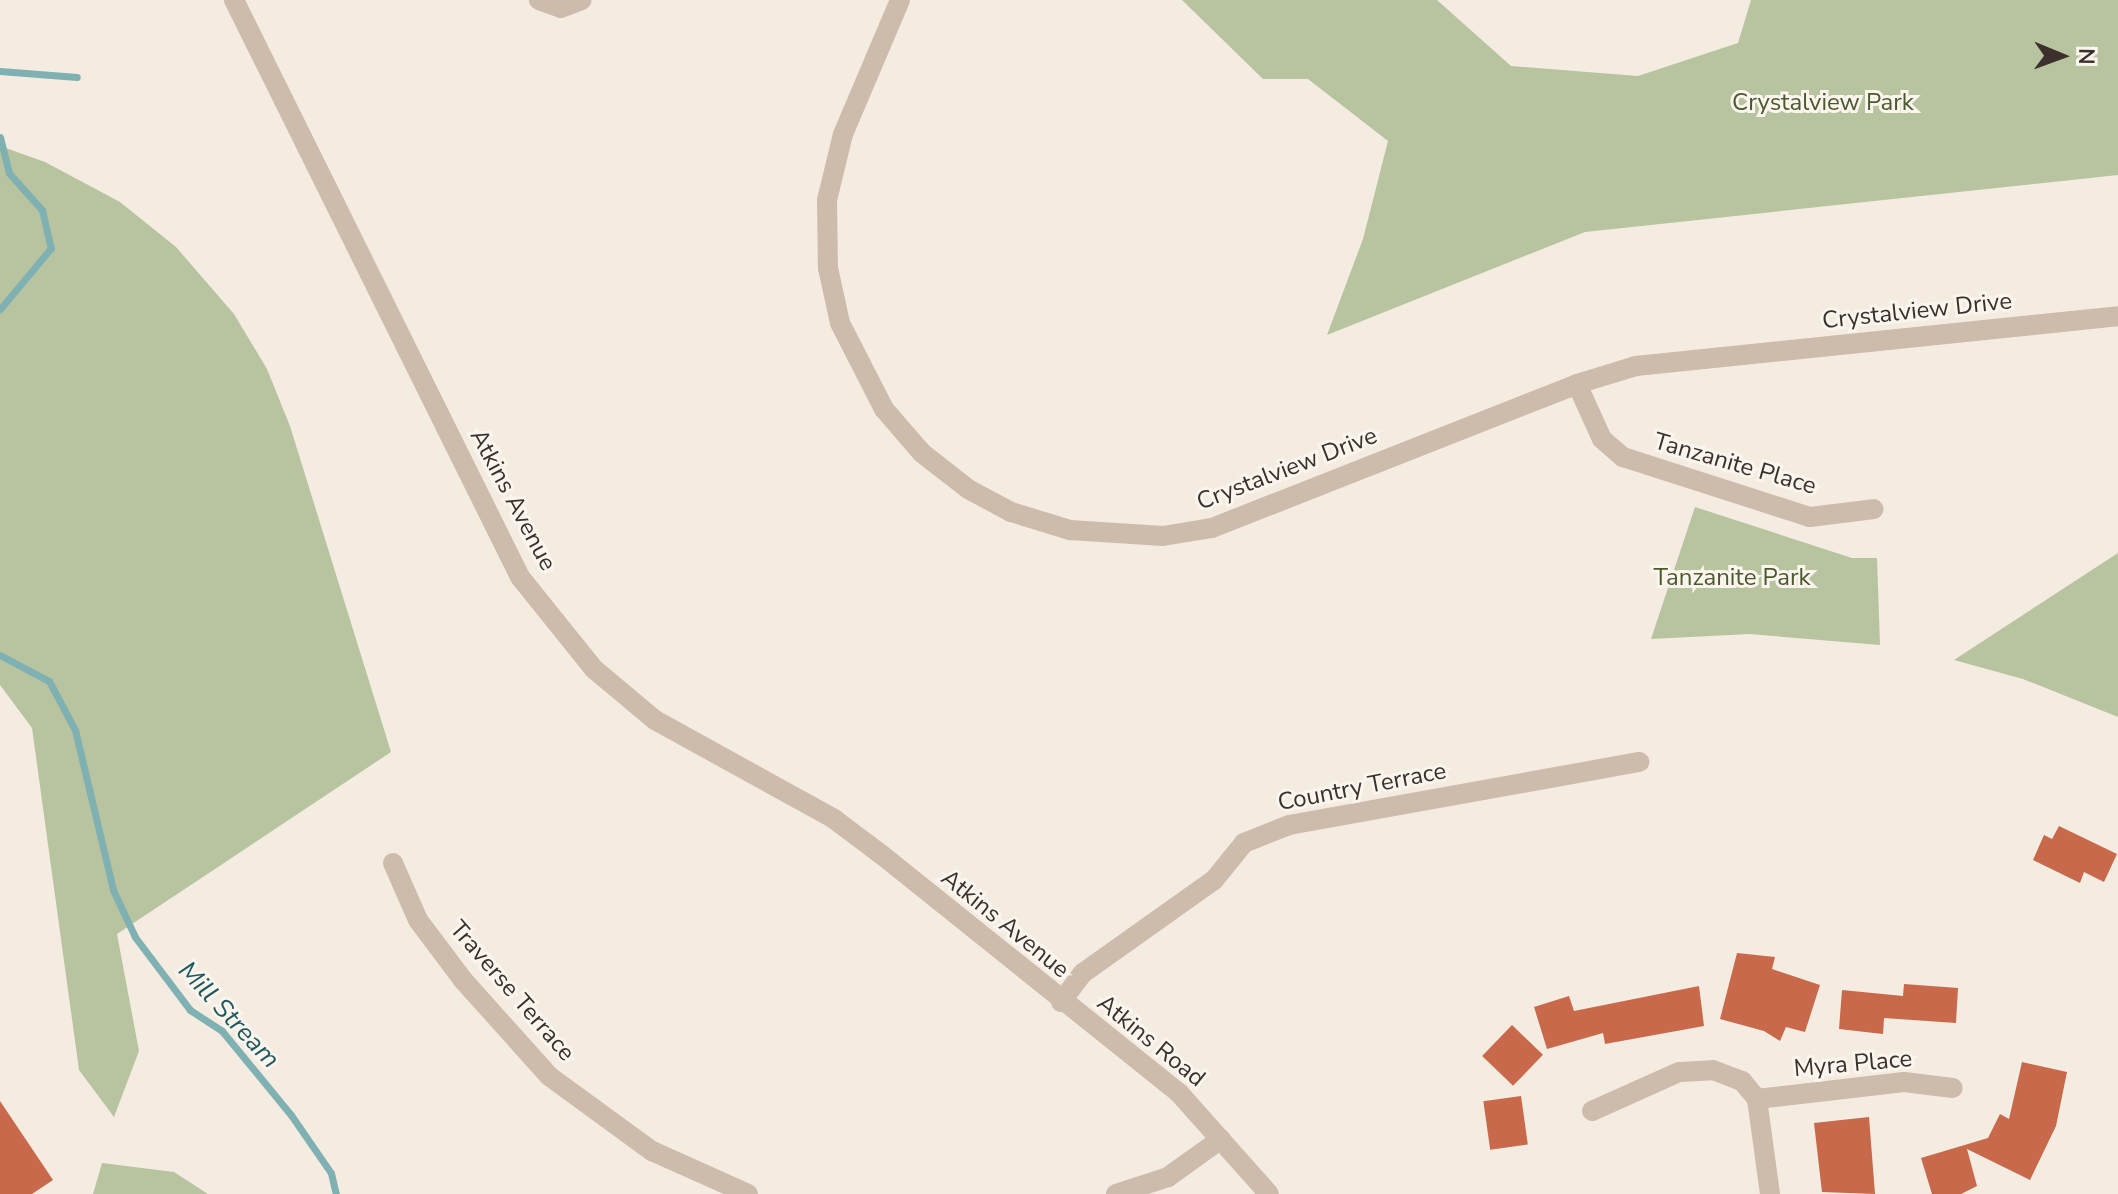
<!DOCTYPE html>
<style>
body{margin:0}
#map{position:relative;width:2118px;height:1194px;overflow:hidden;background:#f4ebe1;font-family:"Nunito Sans",sans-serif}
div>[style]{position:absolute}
.green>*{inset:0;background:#b8c4a0}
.stream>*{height:7px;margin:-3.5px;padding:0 3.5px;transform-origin:3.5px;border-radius:3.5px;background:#7fb0b2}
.building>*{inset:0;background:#c8694b;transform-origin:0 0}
.minor>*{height:20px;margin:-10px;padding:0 10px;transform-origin:10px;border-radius:10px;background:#cdbbac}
.tertiary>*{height:20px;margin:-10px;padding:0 10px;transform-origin:10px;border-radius:10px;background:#cdbbac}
span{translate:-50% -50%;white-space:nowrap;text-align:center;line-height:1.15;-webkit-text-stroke:6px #fbf5ee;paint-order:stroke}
.park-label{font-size:24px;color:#4a5a2e}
.street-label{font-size:24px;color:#3b302b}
.water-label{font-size:26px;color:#1f5a5e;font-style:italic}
.north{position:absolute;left:2022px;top:16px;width:80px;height:80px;-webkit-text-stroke:6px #fbf5ee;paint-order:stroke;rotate:91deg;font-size:22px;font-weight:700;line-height:32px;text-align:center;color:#3b302b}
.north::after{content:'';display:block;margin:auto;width:28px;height:36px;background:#3b302b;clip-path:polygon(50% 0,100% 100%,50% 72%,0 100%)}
</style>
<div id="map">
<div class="green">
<div style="clip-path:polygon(1182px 0,1437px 0,1511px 66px,1638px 76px,1738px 43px,1751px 0,2118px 0,2118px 175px,1585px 232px,1327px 335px,1363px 239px,1388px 141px,1308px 79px,1263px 79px)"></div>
<div style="clip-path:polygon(0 146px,45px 162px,120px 202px,176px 247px,234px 314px,267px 369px,290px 426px,391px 752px,117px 934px,139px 1051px,114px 1117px,79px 1070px,32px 728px,0 685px)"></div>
<div style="clip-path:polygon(1695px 507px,1852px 558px,1877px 558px,1880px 645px,1749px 634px,1651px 639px)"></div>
<div style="clip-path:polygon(2118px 553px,2118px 717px,2023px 679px,1954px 660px)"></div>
<div style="clip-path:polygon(102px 1163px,174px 1172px,208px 1194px,93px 1194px)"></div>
</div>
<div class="stream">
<div style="left:0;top:71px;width:77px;rotate:4.5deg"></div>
<div style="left:0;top:137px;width:37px;rotate:76deg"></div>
<div style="left:9px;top:173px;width:50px;rotate:48.3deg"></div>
<div style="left:42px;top:210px;width:39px;rotate:77deg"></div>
<div style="left:51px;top:248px;width:80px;rotate:129.9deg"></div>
<div style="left:0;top:655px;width:55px;rotate:28deg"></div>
<div style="left:49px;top:681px;width:55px;rotate:62deg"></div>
<div style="left:75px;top:730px;width:164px;rotate:76.6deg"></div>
<div style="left:113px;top:890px;width:52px;rotate:64.9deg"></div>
<div style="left:135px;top:937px;width:91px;rotate:53deg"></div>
<div style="left:190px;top:1010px;width:38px;rotate:33deg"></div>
<div style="left:222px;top:1031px;width:109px;rotate:50.6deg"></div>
<div style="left:291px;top:1115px;width:70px;rotate:55.4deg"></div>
<div style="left:331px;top:1173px;width:22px;rotate:77deg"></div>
</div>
<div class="building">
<div style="clip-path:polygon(2059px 826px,2117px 854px,2104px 882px,2084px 872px,2080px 883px,2033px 860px,2044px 835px,2052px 839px)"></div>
<div style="clip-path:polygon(1737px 953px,1775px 957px,1772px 969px,1820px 985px,1805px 1032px,1786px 1027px,1780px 1041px,1764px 1031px,1720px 1019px)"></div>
<div style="clip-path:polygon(1904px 984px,1958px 988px,1956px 1023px,1884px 1018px,1883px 1034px,1839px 1029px,1842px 990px,1903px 996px)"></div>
<div style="clip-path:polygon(1699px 986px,1704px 1026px,1605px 1044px,1603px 1033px,1547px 1049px,1534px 1007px,1569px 996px,1574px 1011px)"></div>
<div style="left:1512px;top:1025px;width:43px;height:43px;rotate:44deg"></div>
<div style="clip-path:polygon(2022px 1062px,2067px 1072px,2056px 1126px,2030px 1180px,1967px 1149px,1977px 1186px,1961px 1194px,1932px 1194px,1921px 1158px,1988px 1138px,2000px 1114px,2009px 1119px)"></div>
<div style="left:1521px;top:1096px;width:49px;height:38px;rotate:82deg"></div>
<div style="clip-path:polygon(0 1101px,53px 1180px,32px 1194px,0 1194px)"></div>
<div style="clip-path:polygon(1869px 1117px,1875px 1194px,1822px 1192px,1814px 1123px)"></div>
</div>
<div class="minor">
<div style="left:539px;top:0;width:23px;rotate:20deg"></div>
<div style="left:561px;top:8px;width:22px;rotate:-21deg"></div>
<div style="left:900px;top:0;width:146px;rotate:113deg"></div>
<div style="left:843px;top:134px;width:68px;rotate:103.6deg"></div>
<div style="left:827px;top:200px;width:68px;rotate:89.2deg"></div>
<div style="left:828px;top:268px;width:56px;rotate:77.7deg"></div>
<div style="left:840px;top:323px;width:97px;rotate:62.9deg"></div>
<div style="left:884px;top:409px;width:58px;rotate:49.2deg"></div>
<div style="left:922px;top:453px;width:58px;rotate:38deg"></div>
<div style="left:968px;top:489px;width:49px;rotate:28.1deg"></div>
<div style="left:1011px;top:512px;width:62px;rotate:17deg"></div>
<div style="left:1070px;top:530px;width:93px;rotate:3.7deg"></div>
<div style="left:1163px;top:536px;width:50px;rotate:-9.3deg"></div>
<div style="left:1212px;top:528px;width:392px;rotate:-21.5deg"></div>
<div style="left:1577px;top:384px;width:62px;rotate:-17deg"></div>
<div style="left:1636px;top:366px;width:485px;rotate:-5.9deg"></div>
<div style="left:1577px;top:384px;width:60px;rotate:65.6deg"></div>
<div style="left:1602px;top:439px;width:28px;rotate:41deg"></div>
<div style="left:1623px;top:457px;width:196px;rotate:17.8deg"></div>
<div style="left:1810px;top:517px;width:64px;rotate:-7.1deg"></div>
<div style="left:393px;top:863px;width:62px;rotate:66.3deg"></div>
<div style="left:418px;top:920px;width:75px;rotate:53.1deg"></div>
<div style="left:463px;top:980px;width:129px;rotate:48.1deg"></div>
<div style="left:549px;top:1076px;width:127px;rotate:36.1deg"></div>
<div style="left:652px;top:1151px;width:105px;rotate:24.1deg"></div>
<div style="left:1061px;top:1002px;width:36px;rotate:-53deg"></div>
<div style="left:1083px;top:973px;width:161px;rotate:-35.4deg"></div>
<div style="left:1214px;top:880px;width:48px;rotate:-51deg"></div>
<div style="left:1244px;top:843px;width:48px;rotate:-21.8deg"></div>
<div style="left:1289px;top:825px;width:356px;rotate:-10.2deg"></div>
<div style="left:1757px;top:1099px;width:148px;rotate:-6.6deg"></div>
<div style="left:1904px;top:1082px;width:49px;rotate:7deg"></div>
<div style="left:1592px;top:1111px;width:95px;rotate:-24.1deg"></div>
<div style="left:1679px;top:1072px;width:34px;rotate:-3deg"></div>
<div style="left:1713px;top:1070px;width:31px;rotate:21deg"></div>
<div style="left:1742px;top:1081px;width:23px;rotate:50deg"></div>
<div style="left:1757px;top:1099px;width:96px;rotate:82.2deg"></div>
<div style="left:1116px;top:1194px;width:55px;rotate:-18.1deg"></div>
<div style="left:1168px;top:1177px;width:65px;rotate:-35.6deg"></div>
</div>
<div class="tertiary">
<div style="left:234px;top:0;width:644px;rotate:63.63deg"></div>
<div style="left:520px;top:577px;width:118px;rotate:51.2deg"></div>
<div style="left:594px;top:669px;width:80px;rotate:39.9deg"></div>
<div style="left:655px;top:720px;width:205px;rotate:28.9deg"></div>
<div style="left:834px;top:819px;width:60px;rotate:36.9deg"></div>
<div style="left:882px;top:855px;width:381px;rotate:38.7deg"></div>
<div style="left:1179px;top:1093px;width:135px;rotate:48.3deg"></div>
</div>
<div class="park-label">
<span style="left:1823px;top:103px">Crystalview Park</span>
<span style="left:1732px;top:578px">Tanzanite Park</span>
</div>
<div class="street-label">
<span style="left:1917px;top:311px;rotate:-6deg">Crystalview Drive</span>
<span style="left:1735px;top:464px;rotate:16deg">Tanzanite Place</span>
<span style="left:1287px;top:469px;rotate:-21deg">Crystalview Drive</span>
<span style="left:513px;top:500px;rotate:62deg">Atkins Avenue</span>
<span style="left:1362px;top:787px;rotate:-11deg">Country Terrace</span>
<span style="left:1005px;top:924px;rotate:39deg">Atkins Avenue</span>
<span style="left:512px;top:991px;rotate:49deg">Traverse Terrace</span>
<span style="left:1151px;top:1041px;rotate:39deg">Atkins Road</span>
<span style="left:1853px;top:1064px;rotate:-5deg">Myra Place</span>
</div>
<div class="water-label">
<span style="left:229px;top:1015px;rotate:47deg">Mill Stream</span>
</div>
<div class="north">N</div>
</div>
